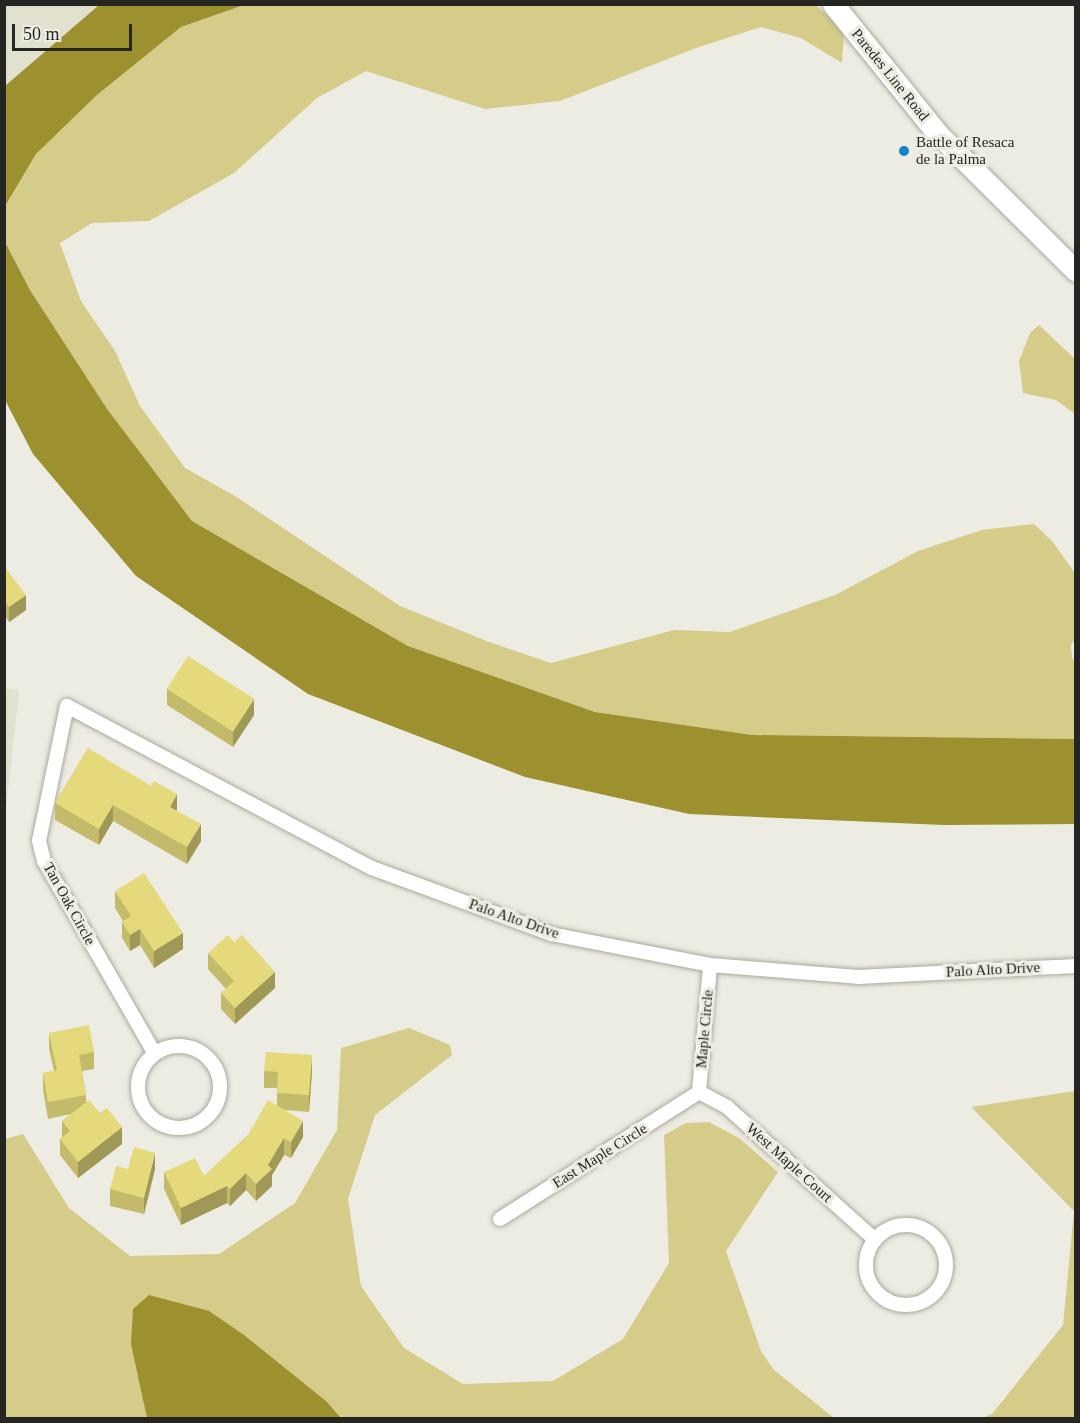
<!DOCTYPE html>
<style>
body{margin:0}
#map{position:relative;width:1080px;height:1423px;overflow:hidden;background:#edece2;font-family:Georgia,serif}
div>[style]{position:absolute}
.built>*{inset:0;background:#e2e0cf}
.green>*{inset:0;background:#d4cc88}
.water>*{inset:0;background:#9c902f}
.roads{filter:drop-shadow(0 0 2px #aaa9a0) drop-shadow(0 0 2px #aaa9a0)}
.minor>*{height:14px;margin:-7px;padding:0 7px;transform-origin:7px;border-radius:7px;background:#fff}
.minor>.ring{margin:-7px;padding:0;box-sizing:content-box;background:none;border:14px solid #fff;border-radius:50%}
.primary>*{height:21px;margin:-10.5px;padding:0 10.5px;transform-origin:10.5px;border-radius:10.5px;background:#fff}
.wall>*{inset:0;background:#c4bb6a}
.shaded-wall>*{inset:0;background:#a09856}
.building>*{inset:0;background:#e4d97b;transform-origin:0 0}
.dots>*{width:16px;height:16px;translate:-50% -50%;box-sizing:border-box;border:3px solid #edece2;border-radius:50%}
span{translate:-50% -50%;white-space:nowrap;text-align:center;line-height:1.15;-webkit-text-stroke:6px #edece2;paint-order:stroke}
.street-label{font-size:15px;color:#252521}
.poi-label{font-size:15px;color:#252521}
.left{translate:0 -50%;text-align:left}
.frame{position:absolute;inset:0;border:6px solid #252521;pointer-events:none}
.scale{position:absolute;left:12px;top:24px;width:120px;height:27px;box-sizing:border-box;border:3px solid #252521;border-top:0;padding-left:8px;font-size:18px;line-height:21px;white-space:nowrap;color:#252521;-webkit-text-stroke:4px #edece2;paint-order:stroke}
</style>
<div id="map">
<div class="built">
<div style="clip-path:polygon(5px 5px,99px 5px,5px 86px)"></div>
<div style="clip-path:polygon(5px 688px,19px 690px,5px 818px)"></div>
</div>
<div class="green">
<div style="clip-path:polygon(244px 5px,816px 5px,844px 32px,842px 63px,801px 38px,761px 27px,696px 48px,560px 101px,485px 109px,366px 71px,317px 98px,234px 173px,149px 221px,92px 223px,60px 243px,81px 301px,115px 351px,140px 406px,185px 468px,235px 496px,400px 606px,489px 642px,551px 663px,674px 630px,730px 632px,835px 595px,918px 551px,982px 530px,1034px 524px,1052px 541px,1075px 573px,1075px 639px,1071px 645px,1072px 658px,1076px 663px,1075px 739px,752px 735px,595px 712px,408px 646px,192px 521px,107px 410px,30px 290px,5px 242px,4px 206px,36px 154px,97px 95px,181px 27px)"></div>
<div style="clip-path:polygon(1039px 325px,1075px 359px,1075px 414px,1056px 400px,1023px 393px,1019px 361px,1030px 333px)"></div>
<div style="clip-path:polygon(409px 1028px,450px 1045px,452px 1055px,375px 1115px,348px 1199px,361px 1286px,404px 1348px,463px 1384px,553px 1381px,623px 1339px,669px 1263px,664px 1135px,686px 1123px,709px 1122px,739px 1138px,778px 1172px,726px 1251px,761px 1351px,774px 1370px,834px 1418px,341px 1418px,327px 1402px,145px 1405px,147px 1418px,5px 1418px,5px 1139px,23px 1134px,69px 1208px,130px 1256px,219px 1254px,295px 1203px,337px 1130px,341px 1048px)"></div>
<div style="clip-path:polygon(1075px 1091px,1075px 1418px,981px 1418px,992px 1414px,1063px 1325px,1074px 1211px,971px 1107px)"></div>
</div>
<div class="water">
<div style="clip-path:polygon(99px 5px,244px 5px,181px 27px,97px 95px,36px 154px,5px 206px,5px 86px)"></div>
<div style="clip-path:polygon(5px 242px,30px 290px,107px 409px,192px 521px,408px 646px,595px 712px,752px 735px,1075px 739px,1075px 824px,944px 825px,689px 814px,525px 777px,308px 694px,136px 576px,33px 454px,5px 400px)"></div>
<div style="clip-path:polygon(149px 1295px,209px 1311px,244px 1335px,327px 1402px,341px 1418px,147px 1418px,131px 1344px,133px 1309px)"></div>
</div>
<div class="roads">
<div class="minor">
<div class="ring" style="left:138px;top:1046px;width:68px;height:68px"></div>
<div style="left:155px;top:1054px;width:223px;rotate:-119.9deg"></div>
<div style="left:44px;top:861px;width:21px;rotate:-104deg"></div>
<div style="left:39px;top:841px;width:138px;rotate:-78.3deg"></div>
<div style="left:67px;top:706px;width:345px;rotate:28deg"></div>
<div style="left:372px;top:868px;width:191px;rotate:20.2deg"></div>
<div style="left:551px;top:934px;width:162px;rotate:11deg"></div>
<div style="left:710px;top:965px;width:148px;rotate:4.6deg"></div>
<div style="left:858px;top:977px;width:218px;rotate:-2.9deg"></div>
<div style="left:699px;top:1092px;width:32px;rotate:28deg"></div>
<div style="left:727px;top:1107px;width:199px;rotate:41.9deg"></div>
<div style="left:699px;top:1092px;width:127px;rotate:-85deg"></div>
<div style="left:500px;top:1219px;width:236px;rotate:-32.5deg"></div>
<div class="ring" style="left:866px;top:1225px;width:66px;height:66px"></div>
</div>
<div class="primary">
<div style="left:833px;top:4px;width:167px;rotate:51.1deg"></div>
<div style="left:938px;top:134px;width:194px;rotate:44.8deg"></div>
</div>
</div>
<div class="wall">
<div style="clip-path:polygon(4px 566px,26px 610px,9px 622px,4px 615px)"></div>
<div style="clip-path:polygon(167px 689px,254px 715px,233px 747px,167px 705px)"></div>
<div style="clip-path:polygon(88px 748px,177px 811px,201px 841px,187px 864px,113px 821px,99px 845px,55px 820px,55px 803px)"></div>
<div style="clip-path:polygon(115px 891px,183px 949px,154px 968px,140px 945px,130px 951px,122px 938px,122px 922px,123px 921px,115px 908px)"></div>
<div style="clip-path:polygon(208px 953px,275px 988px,235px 1024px,221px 1009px,221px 993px,226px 989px,208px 969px)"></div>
<div style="clip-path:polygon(49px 1033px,94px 1052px,94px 1069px,82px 1071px,86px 1095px,86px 1102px,122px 1144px,78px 1178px,60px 1155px,60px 1139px,62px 1137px,62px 1121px,71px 1114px,48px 1119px,43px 1090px,43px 1073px,54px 1071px,49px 1049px)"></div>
<div style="clip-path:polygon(264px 1071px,312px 1071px,309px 1112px,285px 1110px,303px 1137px,291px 1158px,284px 1155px,272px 1175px,272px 1186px,256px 1201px,246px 1190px,230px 1206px,227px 1203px,181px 1225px,164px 1189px,164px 1172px,204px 1176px,248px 1135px,277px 1105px,277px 1088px,264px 1088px)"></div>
<div style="clip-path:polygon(128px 1169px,155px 1169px,144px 1214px,110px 1206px,110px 1189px)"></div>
</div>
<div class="shaded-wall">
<div style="clip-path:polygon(26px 595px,26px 610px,9px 622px,9px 607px)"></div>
<div style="clip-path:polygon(254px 699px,254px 715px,233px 747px,233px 731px)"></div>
<div style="clip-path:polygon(177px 794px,177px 811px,170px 807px)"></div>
<div style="clip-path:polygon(113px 805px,113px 821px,99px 845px,99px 829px)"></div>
<div style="clip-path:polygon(201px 824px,201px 841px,187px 864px,187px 847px)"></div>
<div style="clip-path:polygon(140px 929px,140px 945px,130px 951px,130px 935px)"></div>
<div style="clip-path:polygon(183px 933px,183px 949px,154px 968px,154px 951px)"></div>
<div style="clip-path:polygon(275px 972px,275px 988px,235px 1024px,235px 1008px)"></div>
<div style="clip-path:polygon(312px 1055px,312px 1071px,309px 1112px,309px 1095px)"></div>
<div style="clip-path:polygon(303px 1121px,303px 1137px,291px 1158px,291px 1142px)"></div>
<div style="clip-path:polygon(122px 1127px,122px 1144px,78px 1178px,78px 1162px)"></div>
<div style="clip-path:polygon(284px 1138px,284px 1155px,272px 1175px,272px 1186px,256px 1201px,256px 1184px)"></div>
<div style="clip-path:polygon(155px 1153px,155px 1169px,144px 1214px,144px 1198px)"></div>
<div style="clip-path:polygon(246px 1173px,246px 1190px,230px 1206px,230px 1189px)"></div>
<div style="clip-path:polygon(227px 1186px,227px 1203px,181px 1225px,181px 1208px)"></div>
</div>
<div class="building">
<div style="clip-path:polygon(4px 566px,26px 595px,9px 607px,4px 600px)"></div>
<div style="left:188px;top:656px;width:79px;height:39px;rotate:33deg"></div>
<div style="clip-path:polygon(88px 748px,151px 786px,154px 781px,177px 794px,170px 807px,201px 824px,187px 847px,113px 805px,99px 829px,55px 803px)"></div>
<div style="clip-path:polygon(144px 873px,183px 933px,154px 951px,140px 929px,130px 935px,122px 922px,131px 916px,115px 891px)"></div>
<div style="clip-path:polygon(228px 935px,234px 942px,242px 935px,275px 972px,235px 1008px,221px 993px,234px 981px,208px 953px)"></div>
<div style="clip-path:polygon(89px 1025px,94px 1052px,79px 1055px,86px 1095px,48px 1102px,43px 1073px,57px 1070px,49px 1033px)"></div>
<div style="clip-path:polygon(266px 1052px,312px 1055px,309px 1095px,277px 1093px,278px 1072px,264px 1071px)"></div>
<div style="clip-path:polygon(89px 1100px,100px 1113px,107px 1108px,122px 1127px,78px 1162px,60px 1139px,70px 1131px,62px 1121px)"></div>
<div style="clip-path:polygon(268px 1100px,303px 1121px,291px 1142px,284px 1138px,268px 1165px,272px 1169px,256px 1184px,246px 1173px,230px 1189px,227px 1186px,181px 1208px,164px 1172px,195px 1158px,204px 1176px,248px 1135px)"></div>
<div style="clip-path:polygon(134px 1147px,155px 1153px,144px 1198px,110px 1189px,116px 1166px,128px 1169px)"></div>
</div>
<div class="dots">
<div style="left:904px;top:151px;background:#1083cc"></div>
</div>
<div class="street-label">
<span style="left:890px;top:75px;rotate:51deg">Paredes Line Road</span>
<span style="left:69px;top:904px;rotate:61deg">Tan Oak Circle</span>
<span style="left:514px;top:919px;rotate:19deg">Palo Alto Drive</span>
<span style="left:993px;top:970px;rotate:-3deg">Palo Alto Drive</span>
<span style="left:705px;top:1029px;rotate:-85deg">Maple Circle</span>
<span style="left:600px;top:1156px;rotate:-32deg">East Maple Circle</span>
<span style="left:789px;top:1163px;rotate:42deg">West Maple Court</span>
</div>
<div class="poi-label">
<span class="left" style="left:916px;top:151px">Battle of Resaca<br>de la Palma</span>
</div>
<div class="frame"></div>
<div class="scale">50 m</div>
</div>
